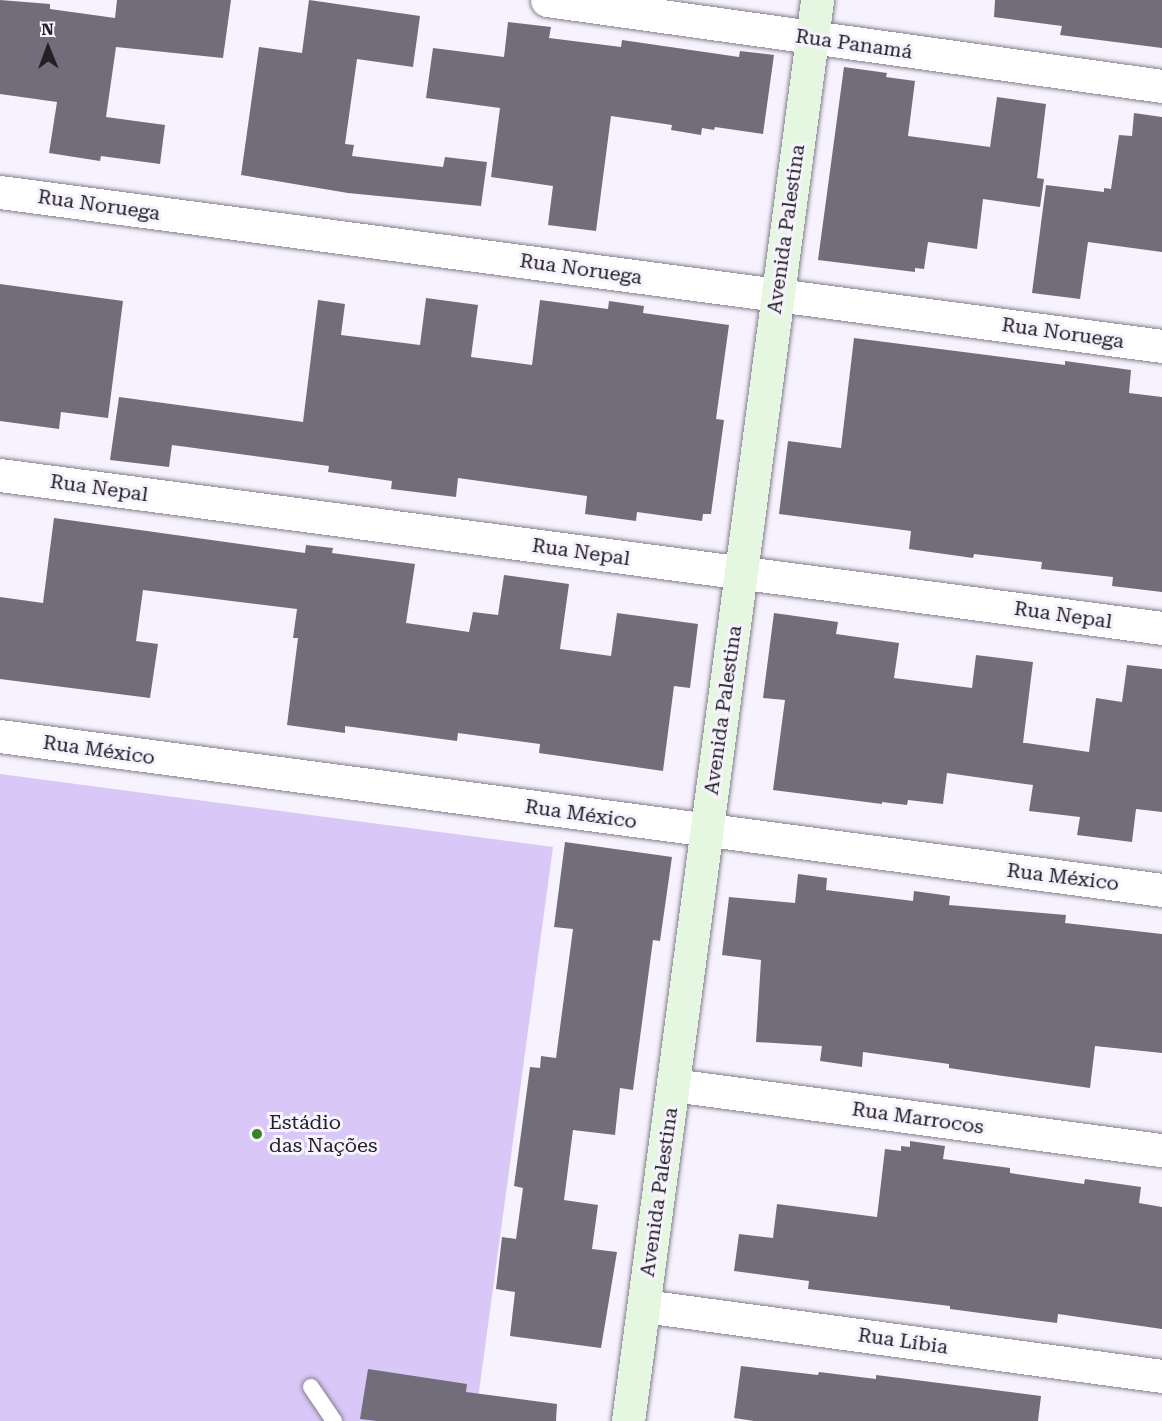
<!DOCTYPE html>
<meta charset="utf-8">
<style>
body{margin:0}
#map{position:relative;width:1162px;height:1421px;overflow:hidden;background:#f7f3fe;font-family:"Roboto Serif",serif}
div>[style]{position:absolute}
.green>*{inset:0;background:#d9c8f7}
.building>*{inset:0;background:#726d7b}
.roads{filter:drop-shadow(0 0 2px #837e8d) drop-shadow(0 0 2px #837e8d)}
.lane>*{height:16px;margin:-8px;padding:0 8px;transform-origin:8px;border-radius:8px;background:#fff}
.street>*{height:33px;margin:-16.5px;padding:0 16.5px;transform-origin:16.5px;border-radius:16.5px;background:#fff}
.secondary>*{height:33px;margin:-16.5px;padding:0 16.5px;transform-origin:16.5px;border-radius:16.5px;background:#e5f6e1}
.dots>*{width:16px;height:16px;translate:-50% -50%;box-sizing:border-box;border:3px solid #f7f3fe;border-radius:50%}
span{translate:-50% -50%;white-space:nowrap;text-align:center;line-height:1.15;-webkit-text-stroke:6px #f7f3fe;paint-order:stroke}
.street-label{font-size:20px;color:#222026}
.poi-label{font-size:20px;color:#222026}
.left{translate:0 -50%;text-align:left}
.north{position:absolute;left:18px;top:18px;width:60px;height:60px;-webkit-text-stroke:4px #f7f3fe;paint-order:stroke;rotate:359deg;font-size:16px;font-weight:700;line-height:24px;text-align:center;color:#222026}
.north::after{content:'';display:block;margin:auto;width:21px;height:27px;background:#222026;clip-path:polygon(50% 0,100% 100%,50% 72%,0 100%)}
</style>
<div id="map">
<div class="green">
<div style="clip-path:polygon(0 774px,553px 847px,475px 1421px,0 1421px)"></div>
</div>
<div class="building">
<div style="clip-path:polygon(0 0,50px 4px,50px 9px,115px 18px,117px 0,231px 0,223px 58px,116px 47px,106px 117px,165px 125px,160px 164px,101px 156px,100px 161px,49px 153px,57px 102px,0 94px)"></div>
<div style="clip-path:polygon(309px 0,420px 16px,413px 67px,357px 59px,345px 144px,354px 145px,352px 156px,443px 167px,445px 157px,487px 162px,481px 206px,348px 193px,241px 175px,259px 47px,302px 53px)"></div>
<div style="clip-path:polygon(995px 0,1162px 0,1162px 48px,1060px 35px,1062px 26px,994px 17px)"></div>
<div style="clip-path:polygon(508px 22px,551px 27px,549px 38px,621px 47px,622px 40px,739px 57px,740px 51px,774px 55px,763px 134px,715px 127px,714px 130px,702px 128px,701px 135px,671px 130px,672px 125px,611px 116px,596px 231px,548px 225px,553px 186px,491px 177px,500px 108px,426px 98px,433px 48px,504px 57px)"></div>
<div style="clip-path:polygon(844px 67px,887px 73px,886px 77px,915px 81px,908px 136px,990px 147px,997px 97px,1046px 104px,1037px 178px,1044px 179px,1040px 207px,983px 199px,977px 249px,928px 242px,924px 269px,915px 268px,915px 272px,818px 260px)"></div>
<div style="clip-path:polygon(1134px 113px,1162px 117px,1162px 252px,1088px 242px,1080px 299px,1032px 293px,1046px 185px,1104px 192px,1104px 188px,1111px 189px,1119px 135px,1132px 136px)"></div>
<div style="clip-path:polygon(0 284px,123px 301px,108px 418px,61px 412px,59px 429px,0 421px)"></div>
<div style="clip-path:polygon(426px 298px,478px 305px,471px 357px,532px 365px,540px 300px,608px 309px,609px 301px,644px 306px,643px 313px,729px 325px,716px 419px,724px 420px,711px 514px,703px 514px,702px 521px,637px 512px,636px 521px,585px 514px,587px 496px,458px 478px,456px 497px,391px 489px,392px 481px,328px 472px,329px 466px,172px 445px,169px 467px,110px 460px,119px 397px,303px 422px,318px 300px,345px 304px,341px 335px,420px 345px)"></div>
<div style="clip-path:polygon(854px 338px,1065px 365px,1065px 361px,1131px 370px,1129px 393px,1162px 397px,1162px 592px,1112px 586px,1113px 577px,1041px 569px,1042px 562px,974px 554px,973px 558px,909px 549px,911px 531px,779px 514px,788px 441px,841px 448px)"></div>
<div style="clip-path:polygon(54px 518px,305px 553px,306px 545px,333px 548px,332px 553px,415px 564px,406px 623px,469px 632px,473px 612px,498px 615px,504px 575px,569px 584px,560px 649px,611px 656px,617px 613px,698px 624px,690px 688px,674px 686px,663px 771px,539px 753px,540px 744px,458px 733px,457px 741px,345px 726px,345px 733px,287px 725px,298px 638px,293px 638px,297px 609px,143px 590px,136px 641px,158px 644px,150px 698px,0 679px,0 597px,43px 603px)"></div>
<div style="clip-path:polygon(774px 613px,838px 622px,836px 634px,899px 643px,894px 678px,972px 688px,976px 655px,1033px 662px,1023px 743px,1026px 743px,1089px 752px,1096px 698px,1122px 702px,1127px 665px,1162px 669px,1162px 812px,1136px 809px,1132px 842px,1077px 835px,1080px 817px,1029px 811px,1033px 785px,947px 773px,943px 804px,908px 800px,907px 805px,882px 802px,882px 804px,773px 790px,785px 700px,763px 698px)"></div>
<div style="clip-path:polygon(565px 842px,672px 857px,660px 941px,653px 940px,633px 1090px,620px 1088px,615px 1135px,573px 1130px,564px 1200px,598px 1205px,592px 1249px,617px 1252px,601px 1348px,510px 1336px,515px 1292px,496px 1289px,502px 1237px,516px 1239px,523px 1188px,514px 1186px,530px 1067px,540px 1068px,541px 1056px,556px 1058px,573px 929px,554px 927px)"></div>
<div style="clip-path:polygon(798px 874px,827px 878px,826px 890px,913px 901px,914px 891px,950px 896px,949px 905px,1066px 915px,1065px 923px,1162px 934px,1162px 1053px,1095px 1046px,1090px 1088px,1003px 1076px,949px 1068px,949px 1064px,863px 1052px,862px 1067px,820px 1061px,822px 1046px,756px 1042px,761px 960px,722px 955px,729px 897px,795px 903px)"></div>
<div style="clip-path:polygon(910px 1141px,945px 1146px,943px 1159px,1010px 1168px,1010px 1173px,1084px 1184px,1085px 1179px,1141px 1187px,1139px 1203px,1162px 1207px,1162px 1329px,1058px 1314px,1057px 1323px,950px 1309px,950px 1306px,808px 1289px,809px 1281px,734px 1271px,739px 1234px,773px 1238px,777px 1204px,877px 1217px,885px 1149px,901px 1151px,901px 1146px,910px 1147px)"></div>
<div style="clip-path:polygon(741px 1366px,818px 1375px,819px 1372px,876px 1379px,876px 1375px,1041px 1396px,1038px 1421px,754px 1421px,734px 1418px)"></div>
<div style="clip-path:polygon(368px 1369px,467px 1384px,466px 1392px,557px 1404px,556px 1421px,377px 1421px,360px 1419px)"></div>
</div>
<div class="roads">
<div class="lane">
<div style="left:311px;top:1387px;width:41px;rotate:55.9deg"></div>
</div>
<div class="street">
<div style="left:547px;top:0;width:621px;rotate:7.96deg"></div>
<div style="left:0;top:192px;width:1172px;rotate:7.55deg"></div>
<div style="left:0;top:475px;width:1172px;rotate:7.5deg"></div>
<div style="left:0;top:736px;width:1172px;rotate:7.55deg"></div>
<div style="left:673px;top:1085px;width:493px;rotate:7.6deg"></div>
<div style="left:644px;top:1306px;width:523px;rotate:7.7deg"></div>
</div>
<div class="secondary">
<div style="left:628px;top:1421px;width:1434px;rotate:-82.42deg"></div>
</div>
</div>
<div class="dots">
<div style="left:257px;top:1134px;background:#3b8126"></div>
</div>
<div class="street-label">
<span style="left:854px;top:44px;rotate:8deg">Rua Panamá</span>
<span style="left:99px;top:205px;rotate:8deg">Rua Noruega</span>
<span style="left:786px;top:229px;rotate:-82deg">Avenida Palestina</span>
<span style="left:581px;top:269px;rotate:8deg">Rua Noruega</span>
<span style="left:1063px;top:333px;rotate:8deg">Rua Noruega</span>
<span style="left:99px;top:488px;rotate:8deg">Rua Nepal</span>
<span style="left:581px;top:552px;rotate:8deg">Rua Nepal</span>
<span style="left:1063px;top:615px;rotate:8deg">Rua Nepal</span>
<span style="left:723px;top:710px;rotate:-82deg">Avenida Palestina</span>
<span style="left:99px;top:750px;rotate:8deg">Rua México</span>
<span style="left:581px;top:814px;rotate:8deg">Rua México</span>
<span style="left:1063px;top:877px;rotate:7deg">Rua México</span>
<span style="left:918px;top:1118px;rotate:8deg">Rua Marrocos</span>
<span style="left:659px;top:1192px;rotate:-82deg">Avenida Palestina</span>
<span style="left:903px;top:1341px;rotate:8deg">Rua Líbia</span>
</div>
<div class="poi-label">
<span class="left" style="left:269px;top:1134px">Estádio<br>das Nações</span>
</div>
<div class="north">N</div>
</div>
